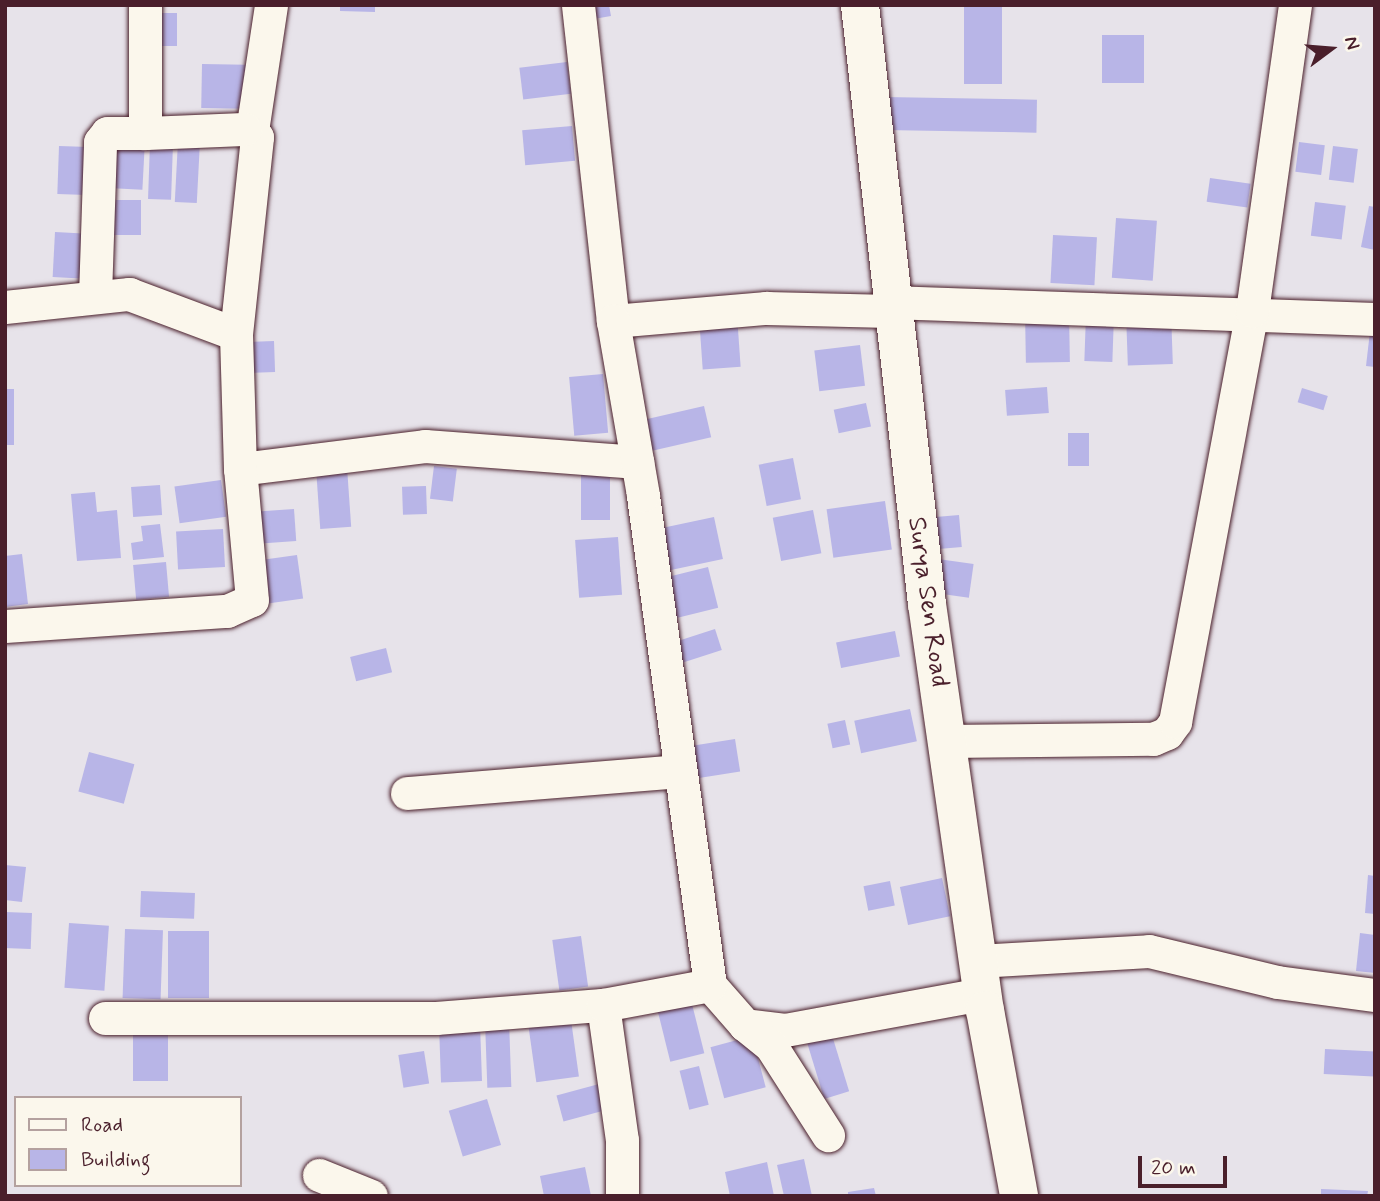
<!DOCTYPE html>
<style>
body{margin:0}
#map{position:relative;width:1380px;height:1201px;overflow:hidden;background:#e7e3ea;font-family:Mynerve,sans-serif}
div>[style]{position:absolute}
.building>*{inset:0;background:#b8b5e7;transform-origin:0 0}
.roads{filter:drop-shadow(0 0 2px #4a1f2b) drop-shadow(0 0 2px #4a1f2b)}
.minor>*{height:33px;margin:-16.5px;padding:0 16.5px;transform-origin:16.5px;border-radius:16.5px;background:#fbf7ec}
.tertiary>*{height:38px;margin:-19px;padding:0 19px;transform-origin:19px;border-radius:19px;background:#fbf7ec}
span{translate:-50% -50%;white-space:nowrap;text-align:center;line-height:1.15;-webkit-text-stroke:7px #fbf7ec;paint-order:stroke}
.street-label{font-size:26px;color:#4a1f2b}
.frame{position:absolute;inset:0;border:7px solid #4a1f2b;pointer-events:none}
.legend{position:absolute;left:14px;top:1096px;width:228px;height:91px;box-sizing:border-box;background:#fbf7ec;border:2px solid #b4a19f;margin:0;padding:9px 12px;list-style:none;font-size:21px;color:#4a1f2b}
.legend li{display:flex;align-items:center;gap:14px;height:35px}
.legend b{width:35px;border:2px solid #b4a19f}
.north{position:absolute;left:1296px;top:14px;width:70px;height:70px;-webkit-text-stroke:5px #fbf7ec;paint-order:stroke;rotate:74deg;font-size:19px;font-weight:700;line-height:28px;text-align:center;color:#4a1f2b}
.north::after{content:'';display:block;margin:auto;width:24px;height:32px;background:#4a1f2b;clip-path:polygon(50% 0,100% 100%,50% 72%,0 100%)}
.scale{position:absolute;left:1138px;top:1156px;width:89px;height:32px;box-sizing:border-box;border:4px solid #4a1f2b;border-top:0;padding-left:9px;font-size:21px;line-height:24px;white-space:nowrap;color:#4a1f2b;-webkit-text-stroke:5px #fbf7ec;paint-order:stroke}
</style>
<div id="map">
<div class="building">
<div style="clip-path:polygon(340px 5px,375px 5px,375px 12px,340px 11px)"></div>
<div style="clip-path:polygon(585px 5px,609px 5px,611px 16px,588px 20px)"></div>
<div style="left:964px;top:5px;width:38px;height:79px"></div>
<div style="left:177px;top:13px;width:33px;height:26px;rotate:90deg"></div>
<div style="left:1102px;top:35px;width:42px;height:48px"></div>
<div style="left:567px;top:62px;width:32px;height:48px;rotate:83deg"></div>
<div style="left:202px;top:64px;width:44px;height:44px;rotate:1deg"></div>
<div style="left:884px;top:97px;width:153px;height:33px;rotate:1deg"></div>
<div style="left:572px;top:126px;width:35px;height:50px;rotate:85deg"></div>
<div style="left:111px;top:139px;width:34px;height:49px;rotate:3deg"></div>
<div style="left:178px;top:141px;width:22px;height:61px;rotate:3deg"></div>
<div style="left:1299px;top:142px;width:26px;height:30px;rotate:7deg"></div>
<div style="left:150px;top:143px;width:23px;height:56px;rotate:2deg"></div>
<div style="left:59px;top:146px;width:30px;height:48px;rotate:2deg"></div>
<div style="left:1333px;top:146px;width:25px;height:34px;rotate:7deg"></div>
<div style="left:1210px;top:178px;width:41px;height:24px;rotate:8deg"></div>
<div style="left:111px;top:200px;width:30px;height:35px"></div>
<div style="left:1315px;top:202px;width:31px;height:34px;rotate:7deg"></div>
<div style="clip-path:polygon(1369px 206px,1375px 207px,1375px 250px,1361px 247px)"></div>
<div style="left:1116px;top:218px;width:41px;height:60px;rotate:4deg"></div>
<div style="left:55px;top:232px;width:33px;height:45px;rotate:3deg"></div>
<div style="left:1053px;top:235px;width:44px;height:48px;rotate:3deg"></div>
<div style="left:1069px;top:311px;width:51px;height:44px;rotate:89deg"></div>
<div style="left:1171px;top:312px;width:52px;height:45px;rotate:88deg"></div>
<div style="left:1086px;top:314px;width:28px;height:47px;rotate:2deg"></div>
<div style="left:737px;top:315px;width:52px;height:38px;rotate:86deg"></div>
<div style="clip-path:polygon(1371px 323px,1375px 324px,1375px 367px,1366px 366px)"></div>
<div style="left:274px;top:341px;width:31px;height:27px;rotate:88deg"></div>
<div style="left:860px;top:345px;width:41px;height:46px;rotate:83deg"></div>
<div style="left:603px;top:374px;width:59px;height:34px;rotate:85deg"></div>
<div style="left:1047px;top:387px;width:26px;height:42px;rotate:86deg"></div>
<div style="left:1302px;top:388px;width:27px;height:15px;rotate:17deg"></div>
<div style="left:5px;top:389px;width:9px;height:56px"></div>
<div style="left:866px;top:403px;width:24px;height:33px;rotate:78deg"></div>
<div style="left:704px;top:406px;width:32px;height:66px;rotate:77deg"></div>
<div style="left:1068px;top:433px;width:21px;height:33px"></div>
<div style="left:793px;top:458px;width:42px;height:35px;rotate:79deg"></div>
<div style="left:434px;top:466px;width:23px;height:33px;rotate:7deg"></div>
<div style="left:347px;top:467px;width:60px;height:31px;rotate:86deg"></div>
<div style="left:581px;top:469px;width:29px;height:51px"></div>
<div style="left:221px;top:480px;width:37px;height:47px;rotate:82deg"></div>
<div style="left:160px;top:485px;width:30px;height:29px;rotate:86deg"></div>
<div style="left:426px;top:486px;width:28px;height:24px;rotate:88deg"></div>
<div style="clip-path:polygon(95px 492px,97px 512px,117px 510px,121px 558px,77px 561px,71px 494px)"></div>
<div style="left:885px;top:501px;width:49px;height:59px;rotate:82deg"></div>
<div style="left:294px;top:509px;width:32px;height:47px;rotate:86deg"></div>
<div style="left:813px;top:510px;width:44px;height:41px;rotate:79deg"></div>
<div style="left:959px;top:515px;width:32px;height:35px;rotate:85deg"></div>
<div style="left:714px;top:517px;width:43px;height:58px;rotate:78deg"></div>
<div style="clip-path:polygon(160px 524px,164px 557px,133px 560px,131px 543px,143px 541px,141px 526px)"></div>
<div style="left:223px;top:529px;width:38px;height:47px;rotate:87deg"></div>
<div style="left:618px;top:537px;width:58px;height:43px;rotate:86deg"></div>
<div style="clip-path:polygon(22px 554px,28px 604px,5px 607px,5px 556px)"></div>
<div style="left:297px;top:555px;width:44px;height:48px;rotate:82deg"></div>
<div style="left:931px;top:558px;width:43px;height:34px;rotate:8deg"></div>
<div style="left:166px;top:562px;width:35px;height:33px;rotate:85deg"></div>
<div style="left:708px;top:567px;width:42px;height:49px;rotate:76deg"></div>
<div style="left:715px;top:629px;width:22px;height:48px;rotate:72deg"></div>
<div style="left:895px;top:631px;width:26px;height:60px;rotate:79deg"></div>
<div style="left:386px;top:648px;width:25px;height:37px;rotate:76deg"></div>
<div style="left:910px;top:709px;width:33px;height:57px;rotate:78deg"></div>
<div style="left:845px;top:720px;width:25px;height:18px;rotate:78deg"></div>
<div style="left:735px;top:739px;width:33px;height:56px;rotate:81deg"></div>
<div style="left:89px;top:752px;width:47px;height:41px;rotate:15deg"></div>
<div style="clip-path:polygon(5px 865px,26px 867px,22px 902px,5px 900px)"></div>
<div style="clip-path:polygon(1368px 875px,1375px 876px,1375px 914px,1365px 913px)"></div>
<div style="left:942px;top:878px;width:39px;height:43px;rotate:78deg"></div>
<div style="left:890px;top:881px;width:25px;height:27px;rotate:79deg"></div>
<div style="left:141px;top:891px;width:54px;height:26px;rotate:2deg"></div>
<div style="left:5px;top:912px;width:27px;height:36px;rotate:2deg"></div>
<div style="left:69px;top:923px;width:40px;height:65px;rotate:4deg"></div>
<div style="left:125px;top:929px;width:38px;height:69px;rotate:2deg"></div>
<div style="left:168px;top:931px;width:41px;height:67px"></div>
<div style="clip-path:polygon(1360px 933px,1375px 935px,1375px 973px,1356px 971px)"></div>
<div style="left:581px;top:936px;width:51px;height:29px;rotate:82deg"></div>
<div style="left:691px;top:1000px;width:55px;height:35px;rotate:76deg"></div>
<div style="left:570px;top:1013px;width:64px;height:43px;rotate:82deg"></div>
<div style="left:509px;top:1020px;width:67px;height:24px;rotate:88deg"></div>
<div style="left:480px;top:1024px;width:57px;height:41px;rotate:88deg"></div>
<div style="left:133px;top:1027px;width:35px;height:54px"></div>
<div style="left:831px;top:1032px;width:62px;height:26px;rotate:73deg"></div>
<div style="left:752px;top:1036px;width:53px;height:43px;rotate:75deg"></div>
<div style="left:1325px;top:1049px;width:50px;height:25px;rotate:3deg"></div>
<div style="left:424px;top:1051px;width:33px;height:26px;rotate:81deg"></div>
<div style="left:699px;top:1066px;width:40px;height:20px;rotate:76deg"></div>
<div style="left:599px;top:1084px;width:27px;height:44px;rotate:75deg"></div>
<div style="left:487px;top:1099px;width:48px;height:40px;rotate:73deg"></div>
<div style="clip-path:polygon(804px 1159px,812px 1196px,784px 1196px,777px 1165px)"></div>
<div style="clip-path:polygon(767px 1162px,774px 1196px,730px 1196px,725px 1172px)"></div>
<div style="clip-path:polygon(585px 1167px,591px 1196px,544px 1196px,540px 1176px)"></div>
<div style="clip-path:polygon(874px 1188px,876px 1196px,848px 1196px,848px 1192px)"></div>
<div style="clip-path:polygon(1321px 1189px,1368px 1191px,1367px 1196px,1321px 1196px)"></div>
</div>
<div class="roads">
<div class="minor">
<div style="left:578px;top:5px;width:318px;rotate:83.7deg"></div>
<div style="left:613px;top:321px;width:154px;rotate:-4.9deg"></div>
<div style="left:766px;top:308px;width:124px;rotate:1.4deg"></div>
<div style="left:252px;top:131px;width:127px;rotate:-81.4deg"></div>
<div style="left:95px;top:296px;width:154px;rotate:-88.1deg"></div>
<div style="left:100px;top:142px;width:11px;rotate:-52deg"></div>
<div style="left:107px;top:133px;width:38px"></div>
<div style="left:889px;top:302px;width:486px;rotate:2deg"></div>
<div style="left:5px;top:307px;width:125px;rotate:-6deg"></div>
<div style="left:129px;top:294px;width:114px;rotate:20.5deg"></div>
<div style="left:236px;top:334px;width:198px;rotate:-83.9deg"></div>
<div style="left:257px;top:137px;width:14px;rotate:-146deg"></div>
<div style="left:245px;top:129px;width:100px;rotate:177.7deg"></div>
<div style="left:145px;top:133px;width:128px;rotate:-90deg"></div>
<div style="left:240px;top:469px;width:186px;rotate:-7.1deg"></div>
<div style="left:425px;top:446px;width:213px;rotate:4.3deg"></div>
<div style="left:5px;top:626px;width:223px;rotate:-3.9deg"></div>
<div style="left:227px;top:611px;width:27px;rotate:-24deg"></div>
<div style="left:252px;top:600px;width:132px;rotate:-95.2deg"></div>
<div style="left:240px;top:469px;width:135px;rotate:-91.7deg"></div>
<div style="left:946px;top:741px;width:207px;rotate:-0.6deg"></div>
<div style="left:1153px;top:739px;width:15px;rotate:-23deg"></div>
<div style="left:1167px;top:733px;width:14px;rotate:-54deg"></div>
<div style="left:1175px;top:722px;width:418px;rotate:-79.4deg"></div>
<div style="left:1252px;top:311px;width:309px;rotate:-82deg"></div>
<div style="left:407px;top:793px;width:273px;rotate:-4.6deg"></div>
<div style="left:977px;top:961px;width:172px;rotate:-3.3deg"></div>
<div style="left:1149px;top:951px;width:132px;rotate:13.6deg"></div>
<div style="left:1277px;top:982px;width:99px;rotate:7.6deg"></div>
<div style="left:710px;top:985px;width:53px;rotate:48.8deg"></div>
<div style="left:745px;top:1025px;width:40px;rotate:7.1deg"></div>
<div style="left:785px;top:1030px;width:200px;rotate:-10.4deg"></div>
<div style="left:603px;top:1005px;width:136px;rotate:82deg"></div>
<div style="left:622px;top:1140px;width:56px;rotate:90deg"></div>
<div style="left:105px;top:1018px;width:331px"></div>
<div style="left:436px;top:1018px;width:168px;rotate:-4.5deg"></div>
<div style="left:603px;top:1005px;width:109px;rotate:-10.6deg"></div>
<div style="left:710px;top:985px;width:495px;rotate:-97.8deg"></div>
<div style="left:643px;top:495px;width:177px;rotate:-99.8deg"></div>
<div style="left:745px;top:1025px;width:33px;rotate:39deg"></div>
<div style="left:771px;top:1046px;width:106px;rotate:57.4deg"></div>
<div style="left:319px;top:1175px;width:56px;rotate:22deg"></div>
</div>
<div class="tertiary">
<div style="left:860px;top:5px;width:603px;rotate:83.62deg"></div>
<div style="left:927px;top:604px;width:410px;rotate:81.9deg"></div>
<div style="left:985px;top:1010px;width:189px;rotate:79.6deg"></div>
</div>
</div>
<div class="street-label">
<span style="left:927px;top:602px;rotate:82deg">Surya Sen Road</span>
</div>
<div class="frame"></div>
<ul class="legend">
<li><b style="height:9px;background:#fbf7ec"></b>Road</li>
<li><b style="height:19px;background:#b8b5e7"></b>Building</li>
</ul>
<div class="north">N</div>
<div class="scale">20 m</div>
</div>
